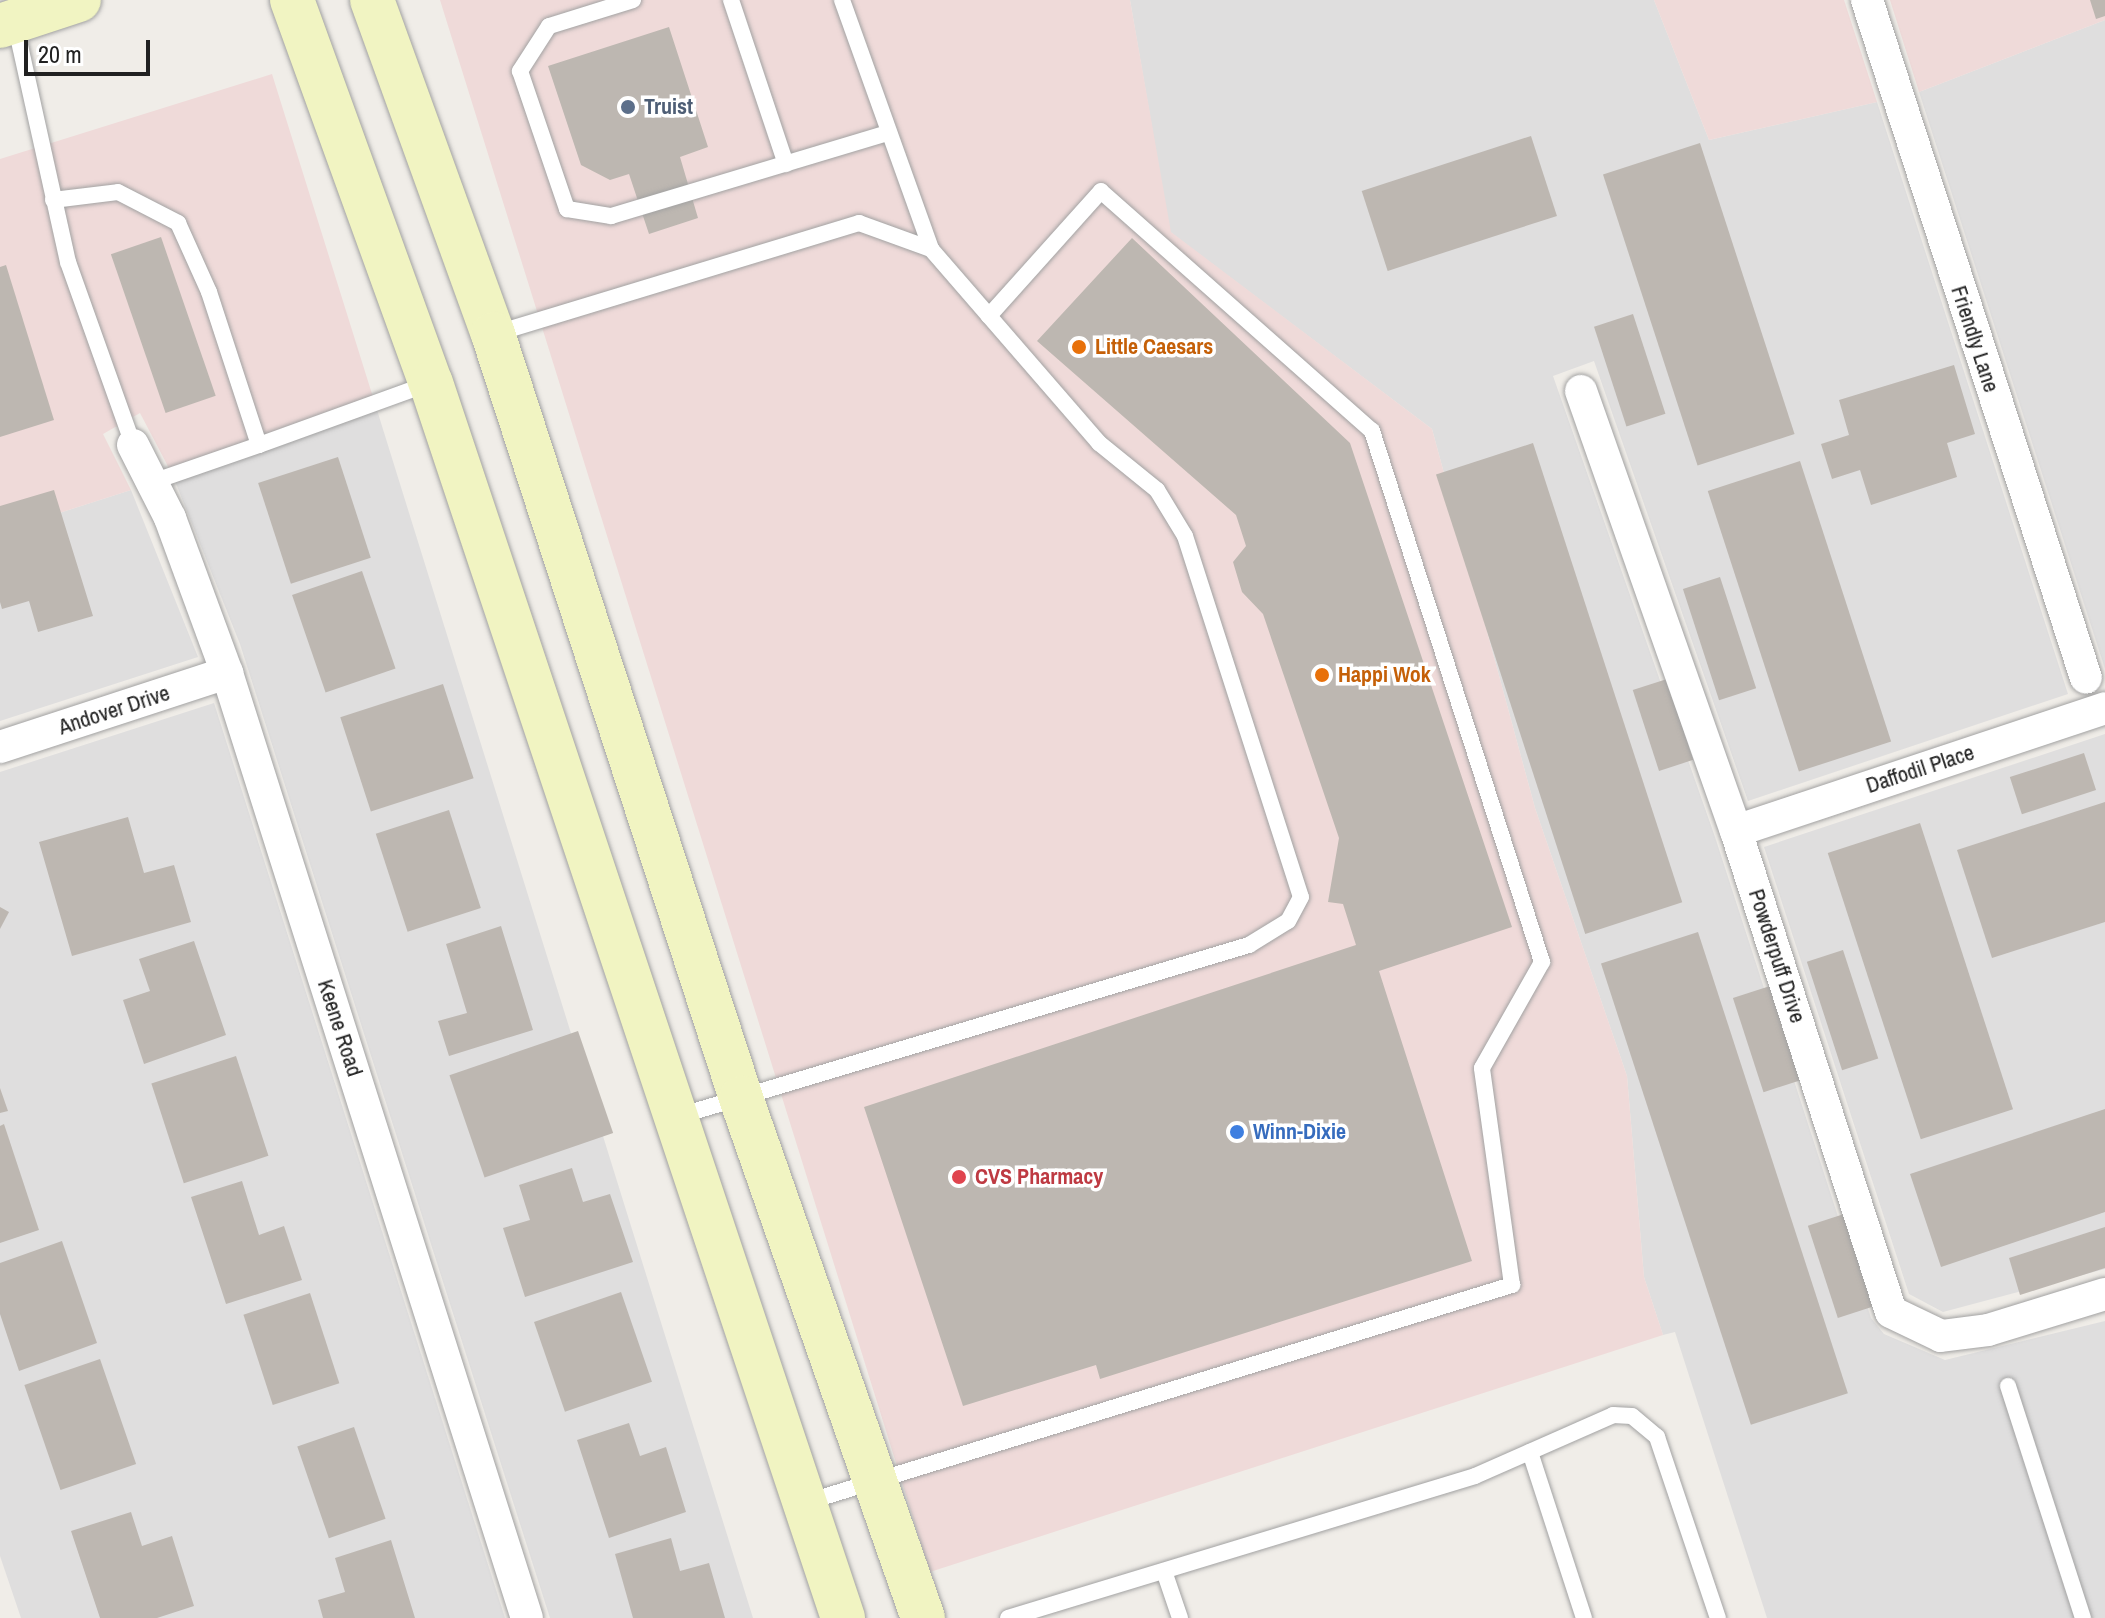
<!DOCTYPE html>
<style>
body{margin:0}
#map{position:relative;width:2105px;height:1618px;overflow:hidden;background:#f0ede8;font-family:"Archivo Narrow",sans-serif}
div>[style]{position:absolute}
.residential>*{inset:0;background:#dfdede}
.commercial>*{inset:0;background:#efdad9}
.building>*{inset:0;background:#bdb7b1;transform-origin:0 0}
.roads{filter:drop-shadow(0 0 2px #a2a2a2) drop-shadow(0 0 2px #a2a2a2)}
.service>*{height:16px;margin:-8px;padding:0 8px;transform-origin:8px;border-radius:8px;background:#fff}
.minor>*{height:32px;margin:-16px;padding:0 16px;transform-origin:16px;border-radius:16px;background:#fff}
.secondary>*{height:44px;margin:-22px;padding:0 22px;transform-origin:22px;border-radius:22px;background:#f1f4c2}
.dots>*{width:22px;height:22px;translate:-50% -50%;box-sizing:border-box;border:4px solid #fff;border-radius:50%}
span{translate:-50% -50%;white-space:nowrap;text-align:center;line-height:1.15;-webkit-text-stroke:7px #fff;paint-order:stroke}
.service-label{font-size:22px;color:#4e5e75;font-weight:700}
.left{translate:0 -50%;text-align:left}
.street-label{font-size:22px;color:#212121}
.food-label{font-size:22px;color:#c56008;font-weight:700}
.shop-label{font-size:22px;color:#366cbe;font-weight:700}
.health-label{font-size:22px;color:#be3a42;font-weight:700}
.scale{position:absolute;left:24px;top:40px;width:126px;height:36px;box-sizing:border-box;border:4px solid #212121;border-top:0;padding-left:10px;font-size:24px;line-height:28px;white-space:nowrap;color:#212121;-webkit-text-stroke:6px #fff;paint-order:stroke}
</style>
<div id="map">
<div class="residential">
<div style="clip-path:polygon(1130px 0,1654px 0,1709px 140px,1877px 102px,2068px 694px,1748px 801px,1594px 361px,1553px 376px,1715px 837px,1871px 1318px,1884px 1334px,1945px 1360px,2105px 1321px,2105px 1618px,1767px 1618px,1675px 1332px,1663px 1335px,1644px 1277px,1627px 1076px,1535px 808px,1432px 429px,1170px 232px)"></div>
<div style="clip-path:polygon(2105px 20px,2105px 669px,1919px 92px)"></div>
<div style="clip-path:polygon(377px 410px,753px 1618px,550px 1618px,240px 644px,173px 476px)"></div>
<div style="clip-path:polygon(131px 490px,198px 657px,0 721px,0 532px)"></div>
<div style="clip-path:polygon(214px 703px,505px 1618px,21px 1618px,0 1556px,0 772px)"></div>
<div style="clip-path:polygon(2105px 734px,2105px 1269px,1943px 1312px,1909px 1294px,1764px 847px)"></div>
</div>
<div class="commercial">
<div style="clip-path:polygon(440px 0,1130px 0,1171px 232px,1432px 429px,1535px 808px,1627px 1076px,1644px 1277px,1663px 1335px,930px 1572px)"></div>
<div style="clip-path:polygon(1654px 0,1844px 0,1877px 102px,1709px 140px)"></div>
<div style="clip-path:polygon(1890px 0,2105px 0,2105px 20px,1919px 92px)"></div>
<div style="clip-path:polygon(272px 74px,377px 410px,173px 476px,140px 413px,103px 434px,131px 490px,0 532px,0 159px)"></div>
</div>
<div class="building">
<div style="clip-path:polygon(2090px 0,2105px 0,2105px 16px,2096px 19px)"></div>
<div style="clip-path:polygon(669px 27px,708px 147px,680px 157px,698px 218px,649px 234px,629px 174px,610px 180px,581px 165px,548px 66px)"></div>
<div style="left:1531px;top:136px;width:84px;height:178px;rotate:72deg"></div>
<div style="left:1700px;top:143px;width:306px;height:102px;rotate:72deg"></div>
<div style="left:161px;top:237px;width:168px;height:53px;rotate:71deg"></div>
<div style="clip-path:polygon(1132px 238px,1350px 443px,1512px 927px,1379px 971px,1472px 1261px,1100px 1379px,1096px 1365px,963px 1406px,864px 1107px,1356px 945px,1343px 904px,1328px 902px,1339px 838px,1263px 614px,1242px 592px,1233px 562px,1246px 546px,1236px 515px,1037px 341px)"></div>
<div style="clip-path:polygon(6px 265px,54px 420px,0 437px,0 267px)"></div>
<div style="left:1633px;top:314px;width:105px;height:41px;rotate:72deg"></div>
<div style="clip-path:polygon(1954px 365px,1975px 434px,1947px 443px,1957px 477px,1871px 505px,1860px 470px,1832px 479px,1821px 444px,1849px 435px,1839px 400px)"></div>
<div style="left:1533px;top:443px;width:483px;height:102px;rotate:72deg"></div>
<div style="left:338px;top:457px;width:106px;height:84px;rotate:72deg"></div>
<div style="left:1800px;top:461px;width:295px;height:97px;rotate:72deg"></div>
<div style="clip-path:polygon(54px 490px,93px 616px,38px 632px,29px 601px,2px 609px,0 602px,0 506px)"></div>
<div style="left:362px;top:571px;width:103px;height:74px;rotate:71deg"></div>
<div style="left:1720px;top:577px;width:117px;height:39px;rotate:72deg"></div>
<div style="left:1667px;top:679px;width:85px;height:36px;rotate:72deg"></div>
<div style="left:443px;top:684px;width:99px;height:108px;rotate:72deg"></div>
<div style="left:2084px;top:753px;width:39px;height:78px;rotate:72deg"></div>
<div style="clip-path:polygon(2105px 802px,2105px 922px,1992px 958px,1957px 850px)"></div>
<div style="left:449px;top:810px;width:103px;height:77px;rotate:72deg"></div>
<div style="clip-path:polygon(128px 817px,144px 873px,174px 865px,191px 922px,72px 956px,39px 842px)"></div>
<div style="left:1920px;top:823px;width:301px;height:97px;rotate:72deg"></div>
<div style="clip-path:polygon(0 907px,9px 912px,0 929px)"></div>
<div style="clip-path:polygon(501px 926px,533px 1030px,449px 1056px,438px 1021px,467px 1013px,446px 944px)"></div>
<div style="left:1698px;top:932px;width:485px;height:102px;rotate:72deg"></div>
<div style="clip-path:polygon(194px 941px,226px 1035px,144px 1064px,123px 1000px,150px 991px,139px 959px)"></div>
<div style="left:1843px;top:950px;width:114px;height:38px;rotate:72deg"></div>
<div style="left:1770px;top:986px;width:99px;height:39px;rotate:72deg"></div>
<div style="left:578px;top:1031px;width:108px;height:136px;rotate:71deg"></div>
<div style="left:236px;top:1056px;width:105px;height:89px;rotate:72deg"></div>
<div style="clip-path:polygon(0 1088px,8px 1111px,0 1113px)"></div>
<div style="clip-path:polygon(2105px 1109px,2105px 1212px,1941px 1267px,1910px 1174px)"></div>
<div style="clip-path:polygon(4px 1124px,39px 1230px,0 1243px,0 1126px)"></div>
<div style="clip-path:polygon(572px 1168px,583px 1202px,610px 1194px,633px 1262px,525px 1297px,503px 1228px,530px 1220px,519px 1185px)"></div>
<div style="clip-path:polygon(242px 1181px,259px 1235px,284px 1226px,302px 1280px,226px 1304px,191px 1197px)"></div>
<div style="left:1844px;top:1214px;width:97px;height:38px;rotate:72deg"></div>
<div style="clip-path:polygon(2105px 1227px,2105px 1268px,2020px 1295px,2009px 1258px)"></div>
<div style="clip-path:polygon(62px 1241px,97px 1343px,19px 1371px,0 1314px,0 1263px)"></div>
<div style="left:621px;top:1292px;width:95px;height:92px;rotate:71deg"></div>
<div style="left:310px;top:1293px;width:95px;height:70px;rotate:72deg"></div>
<div style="left:100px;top:1359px;width:111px;height:80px;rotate:71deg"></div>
<div style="clip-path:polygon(629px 1423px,640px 1456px,666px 1447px,686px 1512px,609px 1538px,577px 1440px)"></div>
<div style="left:354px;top:1427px;width:97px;height:60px;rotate:71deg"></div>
<div style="clip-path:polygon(131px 1512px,142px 1546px,172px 1536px,194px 1606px,157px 1618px,100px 1618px,71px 1531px)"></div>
<div style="clip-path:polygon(671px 1538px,680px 1571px,709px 1563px,725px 1618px,633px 1618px,615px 1554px)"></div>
<div style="clip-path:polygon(391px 1540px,415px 1618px,323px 1618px,318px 1600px,345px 1592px,335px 1558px)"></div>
</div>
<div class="roads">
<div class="service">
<div style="left:633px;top:0;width:88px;rotate:162.8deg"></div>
<div style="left:549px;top:26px;width:54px;rotate:122.8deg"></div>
<div style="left:520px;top:71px;width:146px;rotate:71.2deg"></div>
<div style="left:567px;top:209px;width:45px;rotate:9deg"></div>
<div style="left:611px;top:216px;width:289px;rotate:-16.7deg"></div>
<div style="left:731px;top:0;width:173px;rotate:71.5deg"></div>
<div style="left:842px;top:0;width:264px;rotate:70.3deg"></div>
<div style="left:15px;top:23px;width:245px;rotate:77.5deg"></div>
<div style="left:68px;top:262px;width:194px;rotate:70.4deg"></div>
<div style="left:53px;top:200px;width:65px;rotate:-7deg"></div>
<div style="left:118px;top:192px;width:68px;rotate:27.3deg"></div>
<div style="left:178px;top:223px;width:76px;rotate:65.8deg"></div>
<div style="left:209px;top:292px;width:161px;rotate:71.9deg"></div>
<div style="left:259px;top:445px;width:113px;rotate:160.9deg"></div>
<div style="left:494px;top:334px;width:382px;rotate:-16.9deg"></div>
<div style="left:859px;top:223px;width:77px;rotate:19.9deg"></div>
<div style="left:931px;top:249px;width:257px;rotate:49.1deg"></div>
<div style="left:1099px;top:443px;width:75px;rotate:39deg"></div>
<div style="left:1157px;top:490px;width:54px;rotate:58.7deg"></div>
<div style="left:1185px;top:536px;width:379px;rotate:72.2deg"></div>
<div style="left:1301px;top:897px;width:27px;rotate:118deg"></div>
<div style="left:1288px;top:921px;width:46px;rotate:148.4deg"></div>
<div style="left:1249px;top:945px;width:595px;rotate:163.3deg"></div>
<div style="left:259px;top:445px;width:182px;rotate:-19.9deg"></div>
<div style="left:2008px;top:1386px;width:244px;rotate:72.1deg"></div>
<div style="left:1530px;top:1452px;width:175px;rotate:72deg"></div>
<div style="left:807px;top:1502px;width:738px;rotate:-17.11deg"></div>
<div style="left:1512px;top:1285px;width:219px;rotate:-97.9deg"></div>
<div style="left:1482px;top:1068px;width:122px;rotate:-60.5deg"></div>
<div style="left:1542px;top:962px;width:558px;rotate:-107.75deg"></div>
<div style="left:1372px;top:431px;width:362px;rotate:-138.5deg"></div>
<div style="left:1101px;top:191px;width:168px;rotate:131.9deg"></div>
<div style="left:1164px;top:1571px;width:50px;rotate:71.2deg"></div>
<div style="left:1008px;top:1618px;width:488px;rotate:-16.9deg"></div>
<div style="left:1475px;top:1476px;width:151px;rotate:-23.8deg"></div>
<div style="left:1613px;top:1415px;width:19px;rotate:3deg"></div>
<div style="left:1632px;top:1416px;width:33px;rotate:40deg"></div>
<div style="left:1657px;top:1437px;width:191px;rotate:71.4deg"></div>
</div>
<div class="minor">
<div style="left:1867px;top:0;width:712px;rotate:72.1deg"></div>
<div style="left:1581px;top:391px;width:467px;rotate:70.6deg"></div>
<div style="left:1736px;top:831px;width:505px;rotate:72.14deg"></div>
<div style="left:1891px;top:1312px;width:55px;rotate:25.6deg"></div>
<div style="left:1941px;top:1336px;width:47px;rotate:-7.3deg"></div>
<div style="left:1988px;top:1330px;width:122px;rotate:-17.1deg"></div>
<div style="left:133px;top:445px;width:82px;rotate:63.1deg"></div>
<div style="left:170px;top:518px;width:165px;rotate:69.8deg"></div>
<div style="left:227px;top:673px;width:991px;rotate:72.39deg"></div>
<div style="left:0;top:747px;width:239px;rotate:-18.1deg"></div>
<div style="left:1736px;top:831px;width:389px;rotate:-18.4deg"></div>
</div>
<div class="secondary">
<div style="left:292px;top:0;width:407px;rotate:70.1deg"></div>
<div style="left:431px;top:383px;width:1302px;rotate:71.55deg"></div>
<div style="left:372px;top:0;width:355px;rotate:70.1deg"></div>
<div style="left:493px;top:334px;width:803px;rotate:72.02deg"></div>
<div style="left:741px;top:1098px;width:551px;rotate:70.71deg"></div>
<div style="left:0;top:26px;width:83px;rotate:-18.2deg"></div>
</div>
</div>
<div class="dots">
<div style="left:628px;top:107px;background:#5c6f8a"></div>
<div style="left:1079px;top:347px;background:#e8710a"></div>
<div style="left:1322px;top:675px;background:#e8710a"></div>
<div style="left:1237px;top:1132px;background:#3f7fe0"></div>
<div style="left:959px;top:1177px;background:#e0444e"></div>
</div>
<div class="service-label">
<span class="left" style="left:644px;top:107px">Truist</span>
</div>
<div class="street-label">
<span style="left:1975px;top:339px;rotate:72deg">Friendly Lane</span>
<span style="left:114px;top:710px;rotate:-18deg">Andover Drive</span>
<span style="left:1920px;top:769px;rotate:-18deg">Daffodil Place</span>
<span style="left:1777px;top:956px;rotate:72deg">Powderpuff Drive</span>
<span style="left:340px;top:1028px;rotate:72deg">Keene Road</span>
</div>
<div class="food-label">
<span class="left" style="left:1095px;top:347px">Little Caesars</span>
<span class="left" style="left:1338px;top:675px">Happi Wok</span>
</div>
<div class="shop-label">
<span class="left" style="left:1253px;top:1132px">Winn-Dixie</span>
</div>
<div class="health-label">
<span class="left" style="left:975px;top:1177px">CVS Pharmacy</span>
</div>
<div class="scale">20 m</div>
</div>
